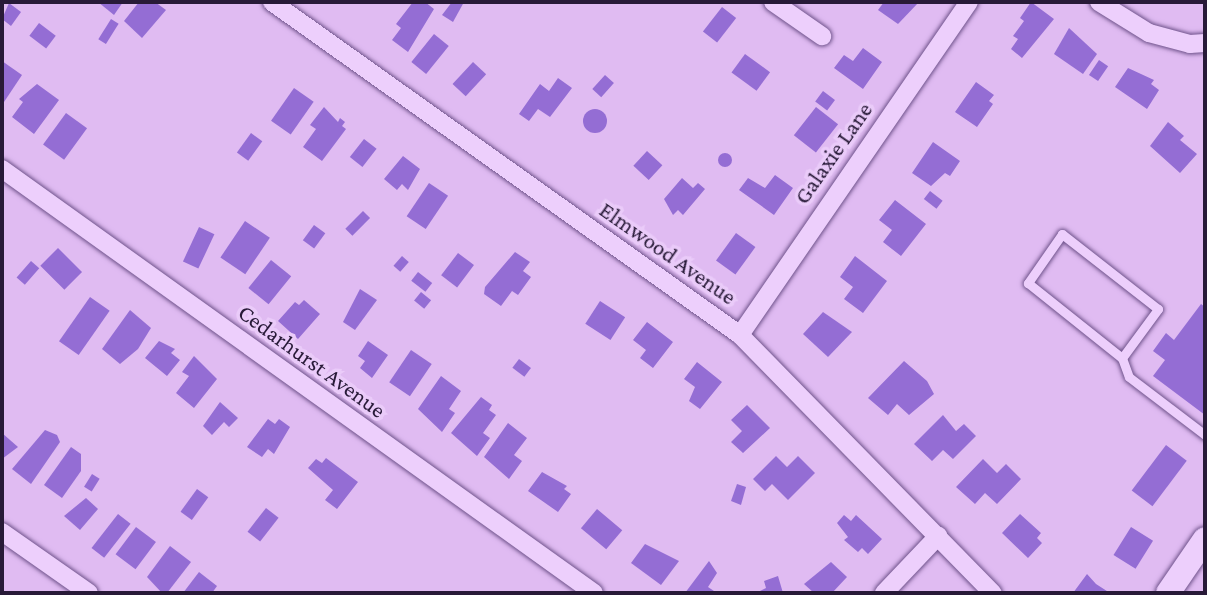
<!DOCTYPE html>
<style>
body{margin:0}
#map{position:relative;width:1207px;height:595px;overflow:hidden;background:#e0bbf2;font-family:"Crimson Pro",serif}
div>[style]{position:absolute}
.building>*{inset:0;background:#946dd4;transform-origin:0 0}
.round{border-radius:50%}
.roads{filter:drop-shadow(0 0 2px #6f538b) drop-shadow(0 0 2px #6f538b)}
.lane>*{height:9px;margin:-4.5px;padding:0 4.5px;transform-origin:4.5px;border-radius:4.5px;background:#edcffc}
.street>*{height:18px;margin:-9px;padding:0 9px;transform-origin:9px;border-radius:9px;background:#edcffc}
.secondary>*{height:24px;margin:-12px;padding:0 12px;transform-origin:12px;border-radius:12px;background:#edcffc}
span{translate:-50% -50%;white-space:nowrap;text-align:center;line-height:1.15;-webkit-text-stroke:7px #eacbf9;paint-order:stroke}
.street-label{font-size:23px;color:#281a38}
.frame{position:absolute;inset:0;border:4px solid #281a38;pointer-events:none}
</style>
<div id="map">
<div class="building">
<div style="clip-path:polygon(98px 2px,123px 2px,114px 15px)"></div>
<div style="clip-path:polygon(139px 2px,155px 2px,166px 10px,142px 38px,124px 21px)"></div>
<div style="clip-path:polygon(413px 2px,425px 2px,434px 9px,408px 52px,392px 40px,401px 28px,396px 24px)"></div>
<div style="clip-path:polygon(452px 2px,464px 2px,453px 22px,442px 15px)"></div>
<div style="clip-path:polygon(884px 2px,919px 2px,898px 24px,878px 10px)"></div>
<div style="clip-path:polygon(1031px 2px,1054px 19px,1022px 58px,1011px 49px,1018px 39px,1013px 36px,1024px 21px,1020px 18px)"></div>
<div style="clip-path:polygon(9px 3px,21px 12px,11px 26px,2px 19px)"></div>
<div style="left:722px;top:7px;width:18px;height:31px;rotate:38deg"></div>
<div style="left:111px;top:19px;width:9px;height:24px;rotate:32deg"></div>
<div style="left:39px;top:23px;width:21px;height:16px;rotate:37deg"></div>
<div style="clip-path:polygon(1069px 28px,1097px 54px,1083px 74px,1054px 54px)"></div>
<div style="left:434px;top:34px;width:19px;height:36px;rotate:39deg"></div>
<div style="clip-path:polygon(863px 48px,882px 62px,863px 89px,834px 68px,844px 55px,853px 61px)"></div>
<div style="left:745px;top:54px;width:31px;height:23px;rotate:36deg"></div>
<div style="left:1099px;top:60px;width:11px;height:18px;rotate:34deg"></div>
<div style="clip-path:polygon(2px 61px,22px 75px,2px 105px)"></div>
<div style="left:473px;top:62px;width:18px;height:30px;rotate:43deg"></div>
<div style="clip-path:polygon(1128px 68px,1154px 80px,1151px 84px,1159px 90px,1147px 109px,1115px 87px)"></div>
<div style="left:605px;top:75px;width:12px;height:19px;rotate:42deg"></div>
<div style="clip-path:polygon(558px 78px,572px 88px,550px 117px,538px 109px,529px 121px,519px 114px,540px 84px,549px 91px)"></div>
<div style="clip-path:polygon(976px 82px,994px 95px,989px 101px,993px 104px,977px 127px,955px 112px)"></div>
<div style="clip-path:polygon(37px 84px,59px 100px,34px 134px,12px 117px,23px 102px,19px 99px)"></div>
<div style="left:294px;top:88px;width:24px;height:40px;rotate:35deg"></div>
<div style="left:823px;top:91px;width:15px;height:13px;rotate:37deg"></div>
<div style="clip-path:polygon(324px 107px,338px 122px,340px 118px,345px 122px,342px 126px,346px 129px,322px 161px,303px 147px,316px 129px,310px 125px)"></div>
<div style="left:816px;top:107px;width:28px;height:36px;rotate:38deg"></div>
<div class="round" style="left:583px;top:109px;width:24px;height:24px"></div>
<div style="left:66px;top:113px;width:26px;height:39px;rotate:36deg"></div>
<div style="clip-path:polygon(1168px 122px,1184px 136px,1180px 140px,1197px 154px,1180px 173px,1150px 146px)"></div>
<div style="left:251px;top:133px;width:14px;height:24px;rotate:36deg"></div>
<div style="left:364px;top:139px;width:16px;height:23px;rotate:38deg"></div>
<div style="clip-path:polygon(933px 142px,960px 161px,950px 176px,945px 173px,931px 186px,912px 173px)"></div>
<div style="left:647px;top:151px;width:21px;height:20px;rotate:43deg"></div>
<div class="round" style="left:718px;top:153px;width:14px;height:14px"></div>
<div style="clip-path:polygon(403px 156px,420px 169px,408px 190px,402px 184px,397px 190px,384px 179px)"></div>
<div style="clip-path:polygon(775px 175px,793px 188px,774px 215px,739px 190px,748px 178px,765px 188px)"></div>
<div style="clip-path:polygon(682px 178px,693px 188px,698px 183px,705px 189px,683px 215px,678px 210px,673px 215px,664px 199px)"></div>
<div style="left:429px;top:183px;width:23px;height:40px;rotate:34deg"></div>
<div style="left:930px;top:191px;width:16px;height:10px;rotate:38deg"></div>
<div style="clip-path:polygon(895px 200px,926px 224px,901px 256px,883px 242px,892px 230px,879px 220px)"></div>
<div style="left:363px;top:211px;width:10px;height:25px;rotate:45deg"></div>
<div style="left:245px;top:221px;width:30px;height:44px;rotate:34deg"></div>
<div style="left:314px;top:225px;width:14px;height:19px;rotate:36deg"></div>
<div style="left:199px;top:227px;width:17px;height:38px;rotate:25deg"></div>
<div style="left:736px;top:233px;width:24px;height:34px;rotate:36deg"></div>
<div style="left:58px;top:248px;width:34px;height:25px;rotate:45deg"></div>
<div style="clip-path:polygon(515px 252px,530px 262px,523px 271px,531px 277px,518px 295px,512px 291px,501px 306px,484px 294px,485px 287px)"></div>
<div style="left:458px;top:253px;width:20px;height:28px;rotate:37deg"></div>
<div style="left:402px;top:256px;width:9px;height:13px;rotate:41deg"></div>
<div style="clip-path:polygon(855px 256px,887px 281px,863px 313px,844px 299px,853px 287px,840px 277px)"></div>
<div style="left:271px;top:260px;width:26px;height:36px;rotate:39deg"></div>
<div style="left:31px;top:261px;width:11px;height:22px;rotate:41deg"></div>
<div style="left:418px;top:272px;width:18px;height:11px;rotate:38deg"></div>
<div style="clip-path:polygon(360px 289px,377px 300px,355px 330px,343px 322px)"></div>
<div style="left:421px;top:292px;width:13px;height:11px;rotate:39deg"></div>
<div style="left:90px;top:297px;width:24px;height:54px;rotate:35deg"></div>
<div style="clip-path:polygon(304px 300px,320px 314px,298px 339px,278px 321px,295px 302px,299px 305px)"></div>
<div style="left:600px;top:301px;width:30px;height:27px;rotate:33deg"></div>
<div style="clip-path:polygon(1201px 304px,1205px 307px,1205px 415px,1153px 376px,1165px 360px,1153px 351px,1166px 333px,1174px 340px)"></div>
<div style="clip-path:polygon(130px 310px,151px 328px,138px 349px,120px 364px,102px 349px)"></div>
<div style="clip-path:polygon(823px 312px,852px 332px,828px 357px,803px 334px)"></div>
<div style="clip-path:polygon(647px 322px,673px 342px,653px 368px,640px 358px,646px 350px,633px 340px)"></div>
<div style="clip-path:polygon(159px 341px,175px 349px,171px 353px,180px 360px,167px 376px,145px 358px)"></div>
<div style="clip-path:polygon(368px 341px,388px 355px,372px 378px,360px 368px,365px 361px,358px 356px)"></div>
<div style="left:411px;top:350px;width:25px;height:39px;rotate:34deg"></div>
<div style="clip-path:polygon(194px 356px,217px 379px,194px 408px,176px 393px,189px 376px,182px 372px)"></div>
<div style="left:519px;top:359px;width:15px;height:11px;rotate:37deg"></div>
<div style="clip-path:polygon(904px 361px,927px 381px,934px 394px,909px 415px,897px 404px,888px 415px,868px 398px)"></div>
<div style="clip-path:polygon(697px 362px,722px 382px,700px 409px,689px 401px,695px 387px,684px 379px)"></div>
<div style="clip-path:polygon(441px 376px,461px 391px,449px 409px,455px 413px,442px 432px,418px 409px)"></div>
<div style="clip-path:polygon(481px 397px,492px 405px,489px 410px,496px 415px,483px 433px,490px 438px,477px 456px,451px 433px)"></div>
<div style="clip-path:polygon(220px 402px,238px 418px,229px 427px,224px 422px,212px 435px,203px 426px)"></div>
<div style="clip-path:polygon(747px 405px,770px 428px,743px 453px,731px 442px,742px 431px,731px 420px)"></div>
<div style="clip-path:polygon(943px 415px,956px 431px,964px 424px,976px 436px,953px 459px,943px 450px,932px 461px,914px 444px)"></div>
<div style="clip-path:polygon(268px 419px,275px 424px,279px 419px,290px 427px,274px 454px,268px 449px,262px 457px,247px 447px)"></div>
<div style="clip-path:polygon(508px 423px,527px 438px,514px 455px,522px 461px,509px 479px,484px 457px)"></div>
<div style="clip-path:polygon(45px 430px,57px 435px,60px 442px,31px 484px,12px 469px)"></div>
<div style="clip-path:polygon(2px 433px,18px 447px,2px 459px)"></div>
<div style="left:1166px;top:445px;width:26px;height:57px;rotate:37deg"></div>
<div style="clip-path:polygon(71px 447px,81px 454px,81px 471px,62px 498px,44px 485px)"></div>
<div style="clip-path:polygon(776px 456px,787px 467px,798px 456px,815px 473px,788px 500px,772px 484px,765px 491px,753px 479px)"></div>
<div style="clip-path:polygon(326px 458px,358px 482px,337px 509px,325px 500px,333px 490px,308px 468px,316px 459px,322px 463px)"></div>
<div style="clip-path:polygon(983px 459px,997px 473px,1006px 464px,1021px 479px,997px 504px,985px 493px,975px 504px,956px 487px)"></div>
<div style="clip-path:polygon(542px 472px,567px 486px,564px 489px,571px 494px,558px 512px,528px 491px)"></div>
<div style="left:92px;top:474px;width:9px;height:15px;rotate:32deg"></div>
<div style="clip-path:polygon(737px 484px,746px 487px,741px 505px,731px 501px)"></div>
<div style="left:197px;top:489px;width:14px;height:28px;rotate:36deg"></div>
<div style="clip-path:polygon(86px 498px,98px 509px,80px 530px,64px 516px)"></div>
<div style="left:266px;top:508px;width:16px;height:30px;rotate:38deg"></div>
<div style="left:597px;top:509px;width:33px;height:25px;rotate:40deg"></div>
<div style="left:118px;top:514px;width:16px;height:43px;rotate:38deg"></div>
<div style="clip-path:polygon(1020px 514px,1041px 533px,1037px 538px,1042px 543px,1028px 558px,1002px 533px)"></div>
<div style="clip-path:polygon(844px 515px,851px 521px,856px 515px,882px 539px,868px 554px,862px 548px,858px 552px,844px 540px,848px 537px,837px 523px)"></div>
<div style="left:136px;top:527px;width:25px;height:34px;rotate:37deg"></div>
<div style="left:1131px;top:527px;width:26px;height:33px;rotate:32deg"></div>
<div style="clip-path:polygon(645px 544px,679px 561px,661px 585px,631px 563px)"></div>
<div style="clip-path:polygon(170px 546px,191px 562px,167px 593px,162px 593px,147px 577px)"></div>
<div style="clip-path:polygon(709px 561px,717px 573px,708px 587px,717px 593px,685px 593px)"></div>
<div style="clip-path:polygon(831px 562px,847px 577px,832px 593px,814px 593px,804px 584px)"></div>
<div style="clip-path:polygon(199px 572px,217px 586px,212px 593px,183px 593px)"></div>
<div style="clip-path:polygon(1087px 574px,1096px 584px,1110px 593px,1073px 593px)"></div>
<div style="clip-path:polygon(778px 576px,783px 593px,756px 593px,766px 588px,764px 581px)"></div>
</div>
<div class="roads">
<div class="lane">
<div style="left:1122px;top:358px;width:61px;rotate:-53.7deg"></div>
<div style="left:1158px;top:309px;width:122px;rotate:-142deg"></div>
<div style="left:1062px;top:234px;width:60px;rotate:124.8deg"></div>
<div style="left:1028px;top:283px;width:120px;rotate:38.6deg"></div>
<div style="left:1122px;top:358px;width:20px;rotate:70deg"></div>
<div style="left:1129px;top:377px;width:96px;rotate:37.3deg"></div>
</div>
<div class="street">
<div style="left:272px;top:2px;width:574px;rotate:35.43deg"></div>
<div style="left:740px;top:335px;width:361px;rotate:45.6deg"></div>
<div style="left:773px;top:2px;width:60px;rotate:34.8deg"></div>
<div style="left:1099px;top:2px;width:59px;rotate:31.8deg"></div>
<div style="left:1149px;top:33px;width:42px;rotate:15deg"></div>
<div style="left:1190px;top:44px;width:15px;rotate:-4deg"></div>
<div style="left:2px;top:169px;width:728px;rotate:35.61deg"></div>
<div style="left:740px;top:335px;width:404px;rotate:-55.5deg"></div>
<div style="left:2px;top:532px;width:106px;rotate:35deg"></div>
<div style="left:884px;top:593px;width:79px;rotate:-46.5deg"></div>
</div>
<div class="secondary">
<div style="left:1168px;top:593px;width:65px;rotate:-55.6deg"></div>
</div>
</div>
<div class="street-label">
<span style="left:833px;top:153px;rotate:-55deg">Galaxie Lane</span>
<span style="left:668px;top:253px;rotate:35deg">Elmwood Avenue</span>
<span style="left:312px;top:361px;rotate:36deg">Cedarhurst Avenue</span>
</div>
<div class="frame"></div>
</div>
